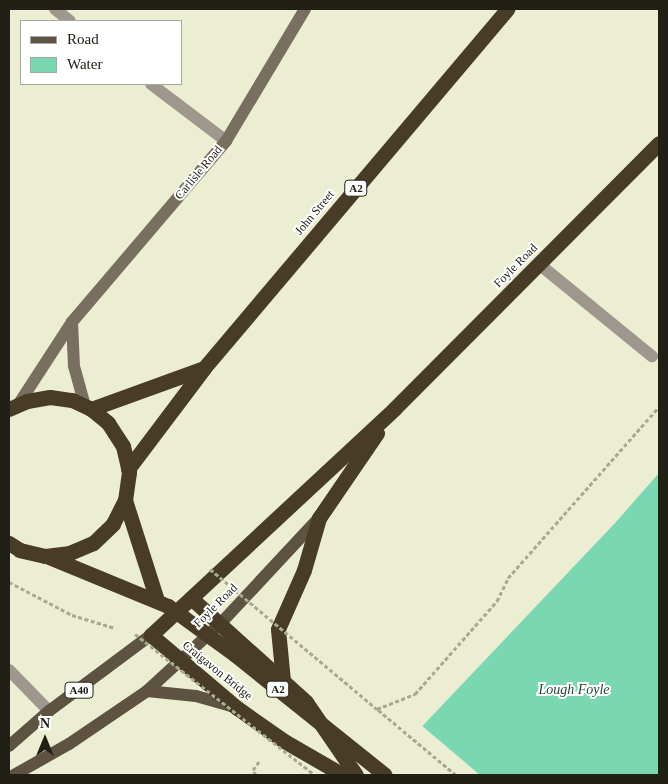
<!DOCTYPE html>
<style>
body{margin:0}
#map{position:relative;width:668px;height:784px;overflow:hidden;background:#eceed2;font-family:Georgia,serif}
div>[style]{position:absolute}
.water>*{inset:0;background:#79d7b2}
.pier>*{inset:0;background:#eceed2}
.path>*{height:3px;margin-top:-1.5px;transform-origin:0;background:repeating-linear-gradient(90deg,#a7a993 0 4px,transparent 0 6.5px)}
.lane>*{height:12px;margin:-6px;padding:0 6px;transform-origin:6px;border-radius:6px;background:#9e978d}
.street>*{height:12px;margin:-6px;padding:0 6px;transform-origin:6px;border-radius:6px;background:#9e978d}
.secondary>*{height:12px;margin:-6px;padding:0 6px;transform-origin:6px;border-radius:6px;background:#786f60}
.primary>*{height:12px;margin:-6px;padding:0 6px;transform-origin:6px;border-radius:6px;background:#5e5341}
.highway>*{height:15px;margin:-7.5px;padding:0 7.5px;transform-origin:7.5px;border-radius:7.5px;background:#483c27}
.path-bridge>*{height:3px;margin-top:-1.5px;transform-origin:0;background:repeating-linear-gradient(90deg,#a7a993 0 4px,transparent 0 6.5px)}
.highway-bridge>*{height:15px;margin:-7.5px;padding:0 7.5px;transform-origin:7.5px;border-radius:7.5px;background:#483c27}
span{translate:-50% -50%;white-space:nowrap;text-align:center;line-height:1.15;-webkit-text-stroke:4px #fff;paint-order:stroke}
.shield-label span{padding:1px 4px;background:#fff;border:1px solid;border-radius:4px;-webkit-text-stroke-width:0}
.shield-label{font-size:11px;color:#202016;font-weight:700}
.street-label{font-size:12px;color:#202016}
.water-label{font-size:14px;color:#1f4838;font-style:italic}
.frame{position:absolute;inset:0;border:10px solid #202016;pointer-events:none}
.legend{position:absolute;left:20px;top:20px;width:162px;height:65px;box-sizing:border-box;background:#fff;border:1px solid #a6a6a2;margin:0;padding:6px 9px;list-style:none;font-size:15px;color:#202016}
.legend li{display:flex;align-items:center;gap:10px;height:25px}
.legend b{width:25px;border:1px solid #a6a6a2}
.north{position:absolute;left:20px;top:714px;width:50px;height:50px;-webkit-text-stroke:4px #fff;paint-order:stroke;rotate:0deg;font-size:14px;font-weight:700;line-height:20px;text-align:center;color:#202016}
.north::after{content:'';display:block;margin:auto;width:18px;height:22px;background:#202016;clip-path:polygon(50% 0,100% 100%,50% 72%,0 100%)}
</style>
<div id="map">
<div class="water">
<div style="clip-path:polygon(659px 473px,659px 775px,376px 775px,616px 522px)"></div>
</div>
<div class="pier">
<div style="clip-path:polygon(421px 725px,480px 775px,374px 775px)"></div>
</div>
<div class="path">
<div style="left:9px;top:582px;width:71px;rotate:27.6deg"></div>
<div style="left:72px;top:615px;width:45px;rotate:16.8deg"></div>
<div style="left:256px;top:775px;width:6px;rotate:-121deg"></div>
<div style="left:253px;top:770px;width:12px;rotate:-55deg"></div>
<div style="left:456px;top:775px;width:103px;rotate:-140.1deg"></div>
<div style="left:377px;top:709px;width:41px;rotate:-21.5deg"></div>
<div style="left:415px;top:694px;width:124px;rotate:-48.6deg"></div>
<div style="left:497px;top:601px;width:25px;rotate:-64deg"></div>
<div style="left:508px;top:578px;width:228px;rotate:-48.6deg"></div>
</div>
<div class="lane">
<div style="left:539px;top:264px;width:146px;rotate:39.2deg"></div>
</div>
<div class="street">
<div style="left:55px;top:9px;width:19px;rotate:39deg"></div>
<div style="left:151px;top:84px;width:94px;rotate:37.2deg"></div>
<div style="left:9px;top:670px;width:57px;rotate:45.7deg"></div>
</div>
<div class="secondary">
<div style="left:72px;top:322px;width:44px;rotate:87.4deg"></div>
<div style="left:74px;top:366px;width:41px;rotate:74.6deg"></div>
<div style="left:18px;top:405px;width:99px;rotate:-57deg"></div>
<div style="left:72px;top:322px;width:238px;rotate:-49.6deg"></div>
<div style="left:226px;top:141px;width:154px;rotate:-59.1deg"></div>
</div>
<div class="primary">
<div style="left:147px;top:691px;width:49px;rotate:5.8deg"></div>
<div style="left:196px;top:696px;width:41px;rotate:15.8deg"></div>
<div style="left:9px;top:746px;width:53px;rotate:-41.2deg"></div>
<div style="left:49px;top:711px;width:127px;rotate:-36.7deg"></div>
<div style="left:14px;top:775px;width:63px;rotate:-29.4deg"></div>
<div style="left:69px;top:744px;width:94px;rotate:-34.2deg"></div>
<div style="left:147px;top:691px;width:100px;rotate:-42.6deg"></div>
<div style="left:221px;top:623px;width:144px;rotate:-47deg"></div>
</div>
<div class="highway">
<div style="left:9px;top:409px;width:20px;rotate:-24deg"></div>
<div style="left:27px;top:401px;width:23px;rotate:-10deg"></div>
<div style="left:50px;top:397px;width:22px;rotate:8deg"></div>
<div style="left:72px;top:400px;width:21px;rotate:25deg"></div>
<div style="left:91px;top:409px;width:22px;rotate:39deg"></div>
<div style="left:108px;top:423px;width:27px;rotate:57deg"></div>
<div style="left:123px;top:446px;width:27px;rotate:77deg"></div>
<div style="left:129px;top:472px;width:28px;rotate:98deg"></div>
<div style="left:125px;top:500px;width:27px;rotate:117deg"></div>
<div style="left:113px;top:524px;width:28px;rotate:136deg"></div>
<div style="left:93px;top:543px;width:25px;rotate:157deg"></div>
<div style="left:70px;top:553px;width:25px;rotate:173deg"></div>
<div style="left:45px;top:556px;width:26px;rotate:-167deg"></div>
<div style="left:20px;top:550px;width:13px;rotate:-148deg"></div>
<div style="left:91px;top:409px;width:120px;rotate:-19.9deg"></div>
<div style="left:128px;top:469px;width:126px;rotate:-53deg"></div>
<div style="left:204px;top:368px;width:470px;rotate:-49.8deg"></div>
<div style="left:125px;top:500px;width:105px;rotate:72.3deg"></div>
<div style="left:49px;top:557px;width:129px;rotate:22.4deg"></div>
<div style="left:191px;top:598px;width:155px;rotate:42.1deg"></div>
<div style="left:306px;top:702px;width:88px;rotate:55.6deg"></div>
<div style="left:283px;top:681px;width:52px;rotate:-95.5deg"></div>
<div style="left:278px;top:629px;width:64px;rotate:-66.2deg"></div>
<div style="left:304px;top:570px;width:54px;rotate:-73.9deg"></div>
<div style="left:319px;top:518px;width:103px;rotate:-55.7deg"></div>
<div style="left:343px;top:775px;width:68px;rotate:-150deg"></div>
<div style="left:284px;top:741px;width:57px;rotate:-144.9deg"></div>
<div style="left:237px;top:708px;width:113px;rotate:-139.7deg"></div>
<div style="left:151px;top:635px;width:332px;rotate:-42.9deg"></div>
<div style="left:394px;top:409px;width:375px;rotate:-45.1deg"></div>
</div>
<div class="path-bridge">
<div style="left:210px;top:569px;width:218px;rotate:40deg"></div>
<div style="left:135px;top:634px;width:229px;rotate:38.1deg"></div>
</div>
<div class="highway-bridge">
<div style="left:168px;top:606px;width:82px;rotate:36deg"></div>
<div style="left:234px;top:654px;width:193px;rotate:38.7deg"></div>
</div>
<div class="shield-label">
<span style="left:356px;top:188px">A2</span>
<span style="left:278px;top:689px">A2</span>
<span style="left:79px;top:690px">A40</span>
</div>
<div class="street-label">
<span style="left:199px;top:173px;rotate:-50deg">Carlisle Road</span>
<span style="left:315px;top:213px;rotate:-50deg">John Street</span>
<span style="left:516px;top:266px;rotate:-45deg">Foyle Road</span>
<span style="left:216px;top:606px;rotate:-45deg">Foyle Road</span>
<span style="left:217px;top:671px;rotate:39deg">Craigavon Bridge</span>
</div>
<div class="water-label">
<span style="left:574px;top:690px">Lough Foyle</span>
</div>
<div class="frame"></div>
<ul class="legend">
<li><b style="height:6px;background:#5e5341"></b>Road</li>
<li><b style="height:14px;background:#79d7b2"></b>Water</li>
</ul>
<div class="north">N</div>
</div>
